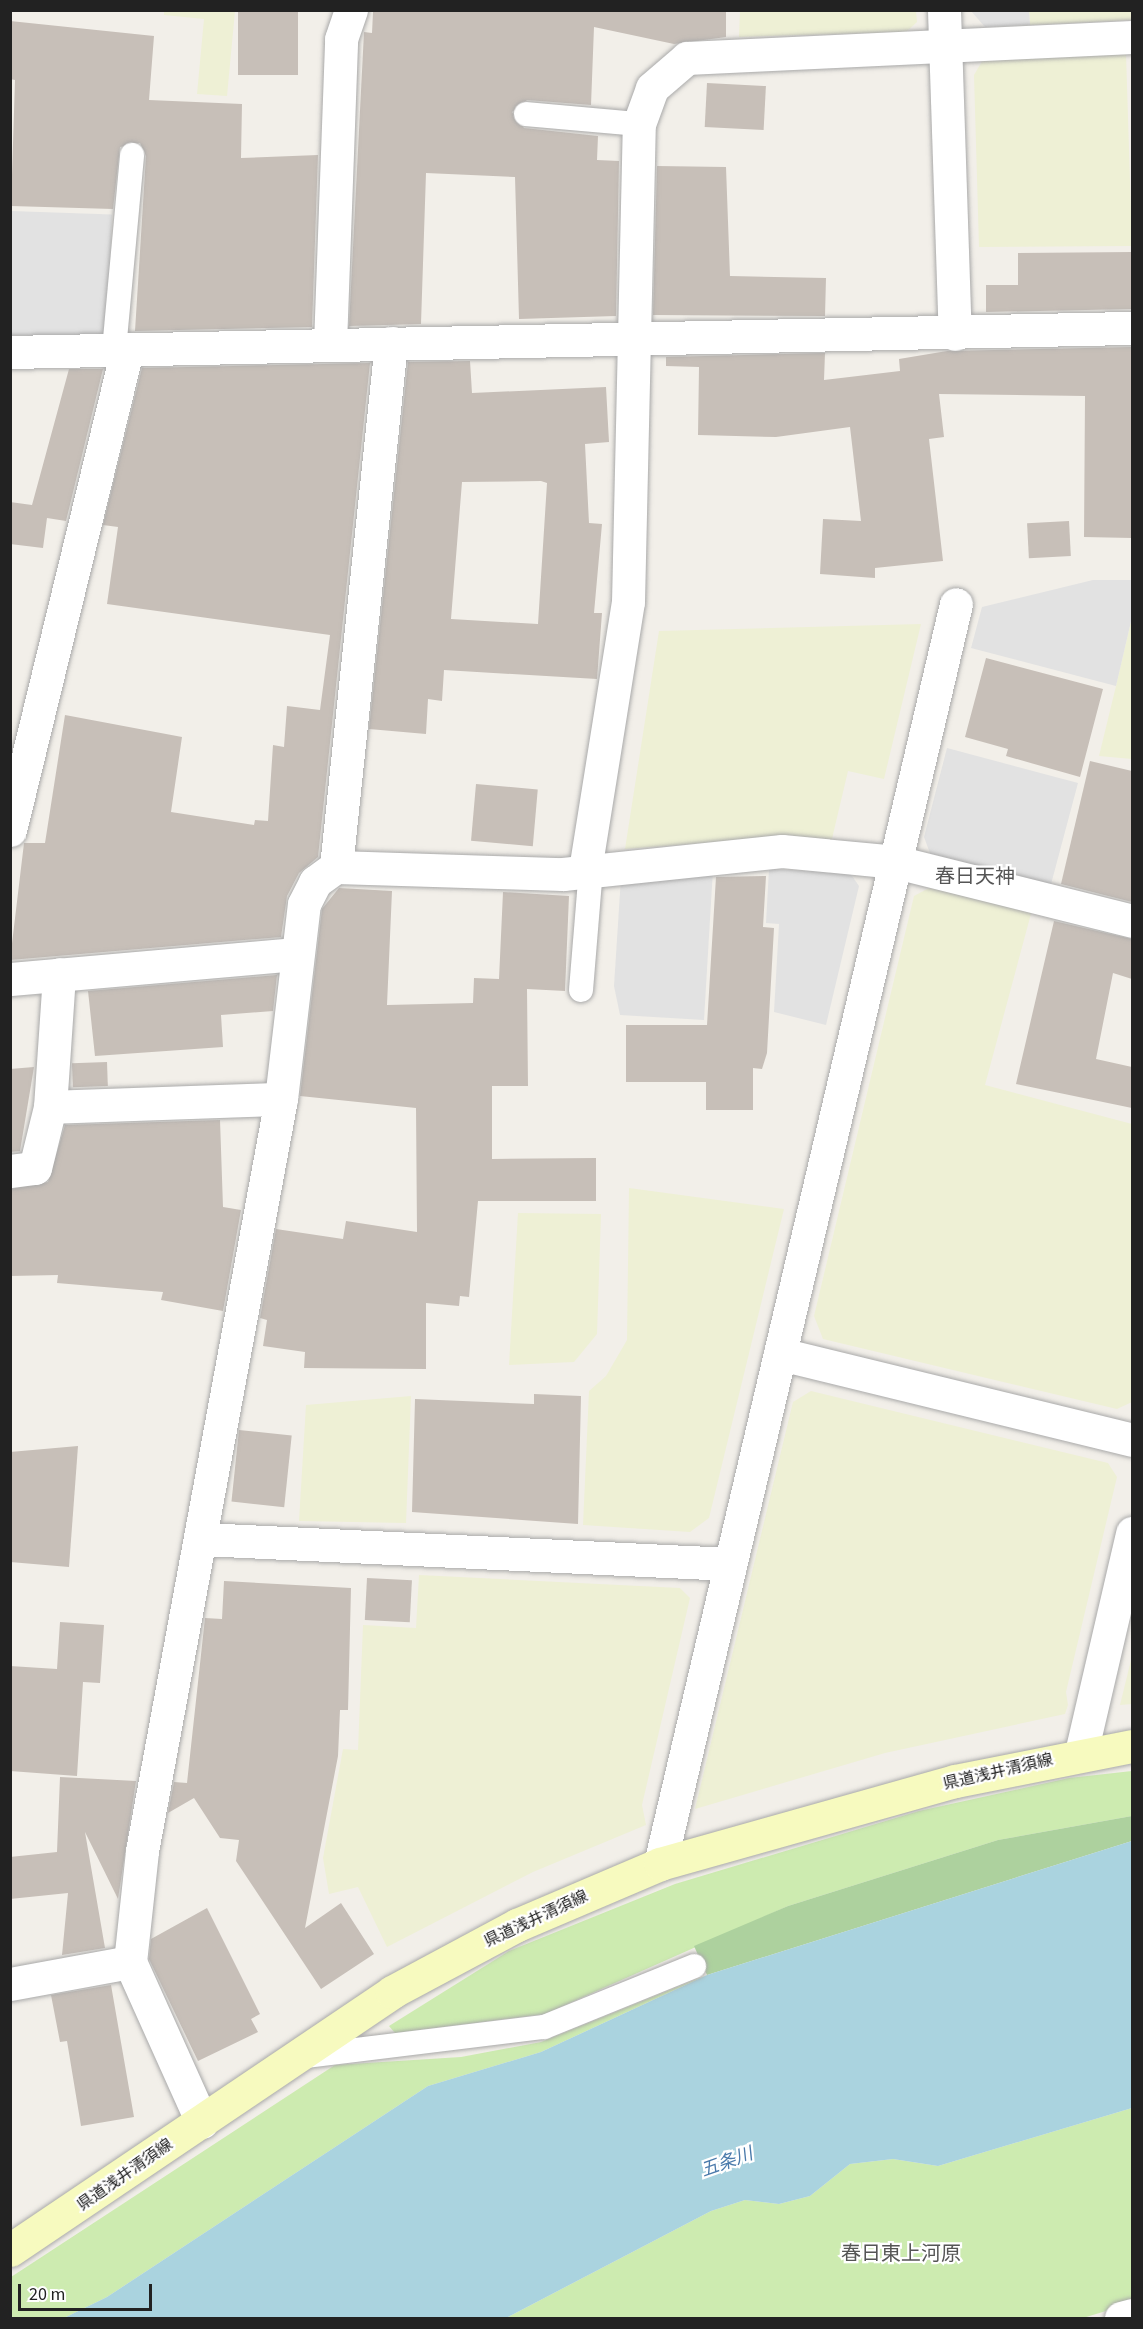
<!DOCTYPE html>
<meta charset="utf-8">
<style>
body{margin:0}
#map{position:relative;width:1143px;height:2329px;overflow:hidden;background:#f2efe9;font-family:"Source Sans 3","Noto Sans JP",sans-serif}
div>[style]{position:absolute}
.farmland>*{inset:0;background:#eef0d5}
.grass>*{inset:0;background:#cdebb0}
.forest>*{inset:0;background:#add19e}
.parking>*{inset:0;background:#e2e2e2;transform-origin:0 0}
.water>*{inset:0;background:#aad3df}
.building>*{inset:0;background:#c7bfb8;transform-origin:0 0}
.roads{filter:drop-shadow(0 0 2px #a9a9a9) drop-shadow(0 0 2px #a9a9a9)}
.lane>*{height:24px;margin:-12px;padding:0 12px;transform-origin:12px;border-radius:12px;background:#fff}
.street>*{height:33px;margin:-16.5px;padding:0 16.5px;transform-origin:16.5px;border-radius:16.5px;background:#fff}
.secondary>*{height:33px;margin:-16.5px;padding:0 16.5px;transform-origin:16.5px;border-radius:16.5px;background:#f7fabf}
span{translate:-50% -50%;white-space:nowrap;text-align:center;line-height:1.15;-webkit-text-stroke:4.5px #fff;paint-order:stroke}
.street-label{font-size:16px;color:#222}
.water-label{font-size:18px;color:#4a7aab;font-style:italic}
.quarter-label{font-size:20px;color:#555}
.frame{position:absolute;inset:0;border:12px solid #222;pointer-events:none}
.scale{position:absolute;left:18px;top:2284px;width:134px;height:27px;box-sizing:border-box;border:3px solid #222;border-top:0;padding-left:8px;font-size:18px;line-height:21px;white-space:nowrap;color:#222;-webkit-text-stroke:4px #fff;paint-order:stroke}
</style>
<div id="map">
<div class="farmland">
<div style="clip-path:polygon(164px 11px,235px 11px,227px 96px,197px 94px,204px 19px,164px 15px)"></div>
<div style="clip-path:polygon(740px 11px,916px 11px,917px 22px,906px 32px,739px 37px)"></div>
<div style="clip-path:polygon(1029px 11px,1132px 11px,1132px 20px,1030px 25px)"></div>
<div style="clip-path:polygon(1126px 54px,1132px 246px,979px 247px,974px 75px,984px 58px)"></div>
<div style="clip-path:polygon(1132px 617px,1132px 759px,1099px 756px,1116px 686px)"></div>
<div style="clip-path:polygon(921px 624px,884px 779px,848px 771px,831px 843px,782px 837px,625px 849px,659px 631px)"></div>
<div style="clip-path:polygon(929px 888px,1032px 910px,985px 1085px,1132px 1124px,1132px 1402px,1117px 1409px,823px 1339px,814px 1316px,914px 896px)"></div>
<div style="clip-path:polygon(629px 1188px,784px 1209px,709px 1518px,690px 1532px,583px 1525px,589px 1391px,606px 1376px,627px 1340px)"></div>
<div style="clip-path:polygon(518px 1213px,601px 1214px,597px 1334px,574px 1362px,509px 1365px)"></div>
<div style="clip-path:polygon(811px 1391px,1108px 1463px,1117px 1477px,1066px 1692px,1068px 1705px,1065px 1714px,885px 1753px,695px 1809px,793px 1402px)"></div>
<div style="clip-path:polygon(411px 1396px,406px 1523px,299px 1521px,306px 1405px)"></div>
<div style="clip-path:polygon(419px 1575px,680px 1588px,690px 1598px,642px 1805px,646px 1825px,533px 1872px,387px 1947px,358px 1887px,329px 1894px,323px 1858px,343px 1749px,358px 1750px,363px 1625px,416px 1628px)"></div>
<div style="clip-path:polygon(1132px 1656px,1132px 1704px,1120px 1705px)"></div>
</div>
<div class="grass">
<div style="clip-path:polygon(1132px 1771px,1132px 1816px,998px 1840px,788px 1906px,545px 2014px,395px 2033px,389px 2026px,509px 1951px,675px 1884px,919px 1811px,1069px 1778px)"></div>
<div style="clip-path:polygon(707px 1975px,541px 2052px,428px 2086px,107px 2297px,64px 2318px,11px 2318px,11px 2277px,335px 2065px,461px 2057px,541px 2042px)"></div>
<div style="clip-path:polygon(1132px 2108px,1132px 2303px,1083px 2318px,506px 2318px,711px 2211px,745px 2200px,779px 2204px,810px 2196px,850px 2164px,893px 2159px,938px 2166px)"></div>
</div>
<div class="forest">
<div style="clip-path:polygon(1132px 1816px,1132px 1841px,707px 1975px,694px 1946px,788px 1906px,998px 1840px)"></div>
</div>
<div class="parking">
<div style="clip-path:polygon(971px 11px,1029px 11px,1030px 25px,985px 27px)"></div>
<div style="left:11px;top:211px;width:101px;height:124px;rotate:2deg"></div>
<div style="clip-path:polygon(1093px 580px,1132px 580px,1132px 617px,1116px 686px,971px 648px,982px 607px)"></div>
<div style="clip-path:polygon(947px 748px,1078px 783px,1050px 888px,931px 856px,924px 837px)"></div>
<div style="clip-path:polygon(713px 869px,704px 1020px,620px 1015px,614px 986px,621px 877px)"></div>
<div style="clip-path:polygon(769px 869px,850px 873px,859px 886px,826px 1025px,774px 1012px,779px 924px,766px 923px)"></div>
</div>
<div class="water">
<div style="clip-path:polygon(1132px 1841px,1132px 2108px,938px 2166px,893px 2159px,850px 2164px,810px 2196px,779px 2204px,745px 2200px,711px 2211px,506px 2318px,64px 2318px,107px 2297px,428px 2086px,541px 2052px,707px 1975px)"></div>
</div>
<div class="building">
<div style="left:238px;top:10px;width:60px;height:65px"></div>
<div style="clip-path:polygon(726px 10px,726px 37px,674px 44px,594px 27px,591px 105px,527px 100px,512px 112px,524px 128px,598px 136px,597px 160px,619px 161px,616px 316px,519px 319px,515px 177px,426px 173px,421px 324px,349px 326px,364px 32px,372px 33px,373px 12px)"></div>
<div style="clip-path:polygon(10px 21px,154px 36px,149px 100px,242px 104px,241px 158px,318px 155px,312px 327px,135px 331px,146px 156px,140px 143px,120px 147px,113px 209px,11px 206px,15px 80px,10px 79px)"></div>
<div style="left:707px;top:83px;width:59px;height:44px;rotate:3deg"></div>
<div style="clip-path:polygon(657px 166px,726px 167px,730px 276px,826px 278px,825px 316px,653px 315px)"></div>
<div style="clip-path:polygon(1132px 252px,1132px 309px,986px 312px,986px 285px,1018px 285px,1018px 253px)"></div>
<div style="clip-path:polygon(1132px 347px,1132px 538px,1084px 537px,1085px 396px,939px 394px,944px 437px,929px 439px,943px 561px,875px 568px,875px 578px,820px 574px,823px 519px,861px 521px,850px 427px,776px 437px,698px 435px,699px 367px,666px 366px,666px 357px,825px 353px,824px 380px,900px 371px,899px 359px,947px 351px)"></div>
<div style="clip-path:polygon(evenodd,470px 361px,472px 393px,606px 387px,609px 442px,585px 444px,589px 523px,602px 524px,594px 613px,602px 613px,597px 679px,444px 670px,442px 701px,428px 699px,426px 734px,369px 729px,408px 362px,470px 361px,541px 481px,547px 483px,538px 624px,451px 619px,462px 482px,541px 481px)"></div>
<div style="clip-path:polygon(370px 363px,318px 857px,299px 873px,287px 896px,281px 937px,10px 960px,24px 843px,45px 843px,65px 715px,182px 737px,171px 812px,254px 825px,255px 820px,268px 821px,273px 745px,284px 747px,287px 706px,320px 710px,330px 635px,107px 604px,118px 527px,103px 525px,142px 368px)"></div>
<div style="clip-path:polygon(69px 369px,103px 369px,66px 521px,47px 518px,43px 548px,10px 544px,10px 502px,32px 505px)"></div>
<div style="left:1069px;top:521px;width:35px;height:42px;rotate:87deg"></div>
<div style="clip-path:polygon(986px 658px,1103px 689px,1080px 777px,1006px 756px,1008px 749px,965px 737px)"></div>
<div style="clip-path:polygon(1090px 761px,1132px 771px,1132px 902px,1061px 884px)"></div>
<div style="left:476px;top:784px;width:62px;height:57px;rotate:5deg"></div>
<div style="clip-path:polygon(766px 876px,763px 927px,774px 928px,767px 1053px,762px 1069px,753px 1068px,753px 1110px,706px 1110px,706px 1082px,626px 1082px,626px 1025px,707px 1025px,716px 877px)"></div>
<div style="clip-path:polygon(339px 888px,392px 891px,387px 1005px,473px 1003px,474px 978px,499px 979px,503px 892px,569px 896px,565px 991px,527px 989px,528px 1086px,492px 1086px,492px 1159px,596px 1158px,596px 1201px,478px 1201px,469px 1297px,460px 1296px,459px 1306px,426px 1303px,426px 1369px,304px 1368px,305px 1352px,263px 1346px,267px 1320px,260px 1318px,276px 1229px,343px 1239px,346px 1221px,417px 1232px,416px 1108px,300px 1096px,322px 909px)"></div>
<div style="clip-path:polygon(1054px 921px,1132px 939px,1132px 979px,1113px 973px,1096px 1059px,1132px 1067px,1132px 1108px,1016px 1084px)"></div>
<div style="clip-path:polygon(277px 975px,273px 1011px,221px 1015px,223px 1047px,95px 1056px,88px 991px)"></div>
<div style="left:107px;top:1062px;width:24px;height:35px;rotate:88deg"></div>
<div style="clip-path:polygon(34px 1067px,20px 1151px,10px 1152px,10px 1069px)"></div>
<div style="clip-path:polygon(220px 1120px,223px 1207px,241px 1210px,223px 1311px,161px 1300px,163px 1292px,57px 1283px,58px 1275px,10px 1276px,10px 1189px,48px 1182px,65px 1125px)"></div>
<div style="clip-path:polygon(534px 1394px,581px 1396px,578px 1524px,412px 1512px,415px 1399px,534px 1404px)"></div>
<div style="left:239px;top:1430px;width:53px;height:72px;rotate:6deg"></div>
<div style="clip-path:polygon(78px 1446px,69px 1567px,10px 1562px,10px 1452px)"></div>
<div style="left:367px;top:1578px;width:45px;height:42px;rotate:3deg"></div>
<div style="clip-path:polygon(224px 1581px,351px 1588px,348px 1710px,340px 1710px,338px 1756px,305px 1928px,341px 1903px,374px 1954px,321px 1989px,236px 1861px,239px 1840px,220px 1838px,194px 1798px,168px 1813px,174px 1782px,187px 1783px,205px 1618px,222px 1619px)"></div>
<div style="clip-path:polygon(60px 1622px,104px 1625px,100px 1683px,83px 1682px,77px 1776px,10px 1771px,10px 1666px,57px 1669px)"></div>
<div style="clip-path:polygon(60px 1777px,136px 1781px,118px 1899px,85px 1832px,105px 1948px,62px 1955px,68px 1893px,10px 1899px,10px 1857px,57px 1852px)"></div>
<div style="clip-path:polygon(207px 1908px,260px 2014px,251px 2019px,258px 2032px,198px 2061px,149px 1959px,151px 1939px)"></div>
<div style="clip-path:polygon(111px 1985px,134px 2117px,81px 2126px,67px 2041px,60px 2042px,51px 1995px)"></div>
</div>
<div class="roads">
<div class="lane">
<div style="left:526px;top:114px;width:113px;rotate:5.1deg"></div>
<div style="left:114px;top:350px;width:196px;rotate:-84.7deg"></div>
<div style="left:581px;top:990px;width:121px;rotate:-85.3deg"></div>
<div style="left:299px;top:2057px;width:247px;rotate:-7deg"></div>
<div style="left:544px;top:2027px;width:162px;rotate:-22.1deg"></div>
</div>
<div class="street">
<div style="left:944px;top:10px;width:324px;rotate:88.1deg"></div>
<div style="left:330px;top:344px;width:305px;rotate:-87.9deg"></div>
<div style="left:341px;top:39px;width:31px;rotate:-71deg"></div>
<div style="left:10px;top:352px;width:1122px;rotate:-1.23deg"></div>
<div style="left:10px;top:830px;width:495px;rotate:-76.3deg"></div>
<div style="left:336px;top:867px;width:527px;rotate:-84.01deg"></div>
<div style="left:585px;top:870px;width:271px;rotate:-80.9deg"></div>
<div style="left:628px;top:602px;width:478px;rotate:-88.7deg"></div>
<div style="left:639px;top:124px;width:38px;rotate:-70deg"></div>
<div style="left:652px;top:88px;width:46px;rotate:-40.6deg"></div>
<div style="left:687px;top:58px;width:445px;rotate:-2.7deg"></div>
<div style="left:10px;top:979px;width:288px;rotate:-5deg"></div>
<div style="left:50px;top:1107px;width:231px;rotate:-2deg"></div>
<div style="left:10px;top:1171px;width:25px;rotate:-7deg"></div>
<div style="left:35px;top:1168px;width:63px;rotate:-76.2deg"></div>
<div style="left:50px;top:1107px;width:133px;rotate:-86.1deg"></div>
<div style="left:780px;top:1354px;width:362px;rotate:13.7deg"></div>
<div style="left:202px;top:1539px;width:529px;rotate:2.71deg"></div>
<div style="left:1081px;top:1753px;width:226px;rotate:-76.9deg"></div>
<div style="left:660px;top:1864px;width:1294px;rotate:-76.78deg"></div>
<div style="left:10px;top:1984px;width:122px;rotate:-10.4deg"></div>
<div style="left:202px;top:2122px;width:175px;rotate:-114.2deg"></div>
<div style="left:130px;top:1962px;width:112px;rotate:-83.8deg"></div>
<div style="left:142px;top:1851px;width:765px;rotate:-79.53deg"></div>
<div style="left:281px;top:1099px;width:196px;rotate:-83.3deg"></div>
<div style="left:304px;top:904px;width:25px;rotate:-63deg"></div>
<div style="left:315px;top:882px;width:26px;rotate:-36deg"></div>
<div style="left:336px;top:867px;width:227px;rotate:1.8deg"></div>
<div style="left:563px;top:874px;width:220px;rotate:-6deg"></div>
<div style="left:782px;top:851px;width:115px;rotate:5.5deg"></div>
<div style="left:896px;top:862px;width:243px;rotate:14deg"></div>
<div style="left:1121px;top:2318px;width:11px;rotate:-15deg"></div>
</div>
<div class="secondary">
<div style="left:10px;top:2250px;width:461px;rotate:-34deg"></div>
<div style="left:392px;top:1992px;width:142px;rotate:-28.2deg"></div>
<div style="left:517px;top:1925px;width:155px;rotate:-23.1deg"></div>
<div style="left:660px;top:1864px;width:306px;rotate:-15.7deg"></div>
<div style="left:955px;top:1781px;width:180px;rotate:-11.2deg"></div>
</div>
</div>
<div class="street-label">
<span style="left:998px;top:1772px;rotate:-13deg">県道浅井清須線</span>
<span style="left:536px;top:1919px;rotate:-25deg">県道浅井清須線</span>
<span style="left:125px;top:2175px;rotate:-35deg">県道浅井清須線</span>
</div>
<div class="water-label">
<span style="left:727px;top:2163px;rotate:-20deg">五条川</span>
</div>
<div class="quarter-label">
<span style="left:975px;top:877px">春日天神</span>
<span style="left:901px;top:2254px">春日東上河原</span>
</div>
<div class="frame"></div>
<div class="scale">20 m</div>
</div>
